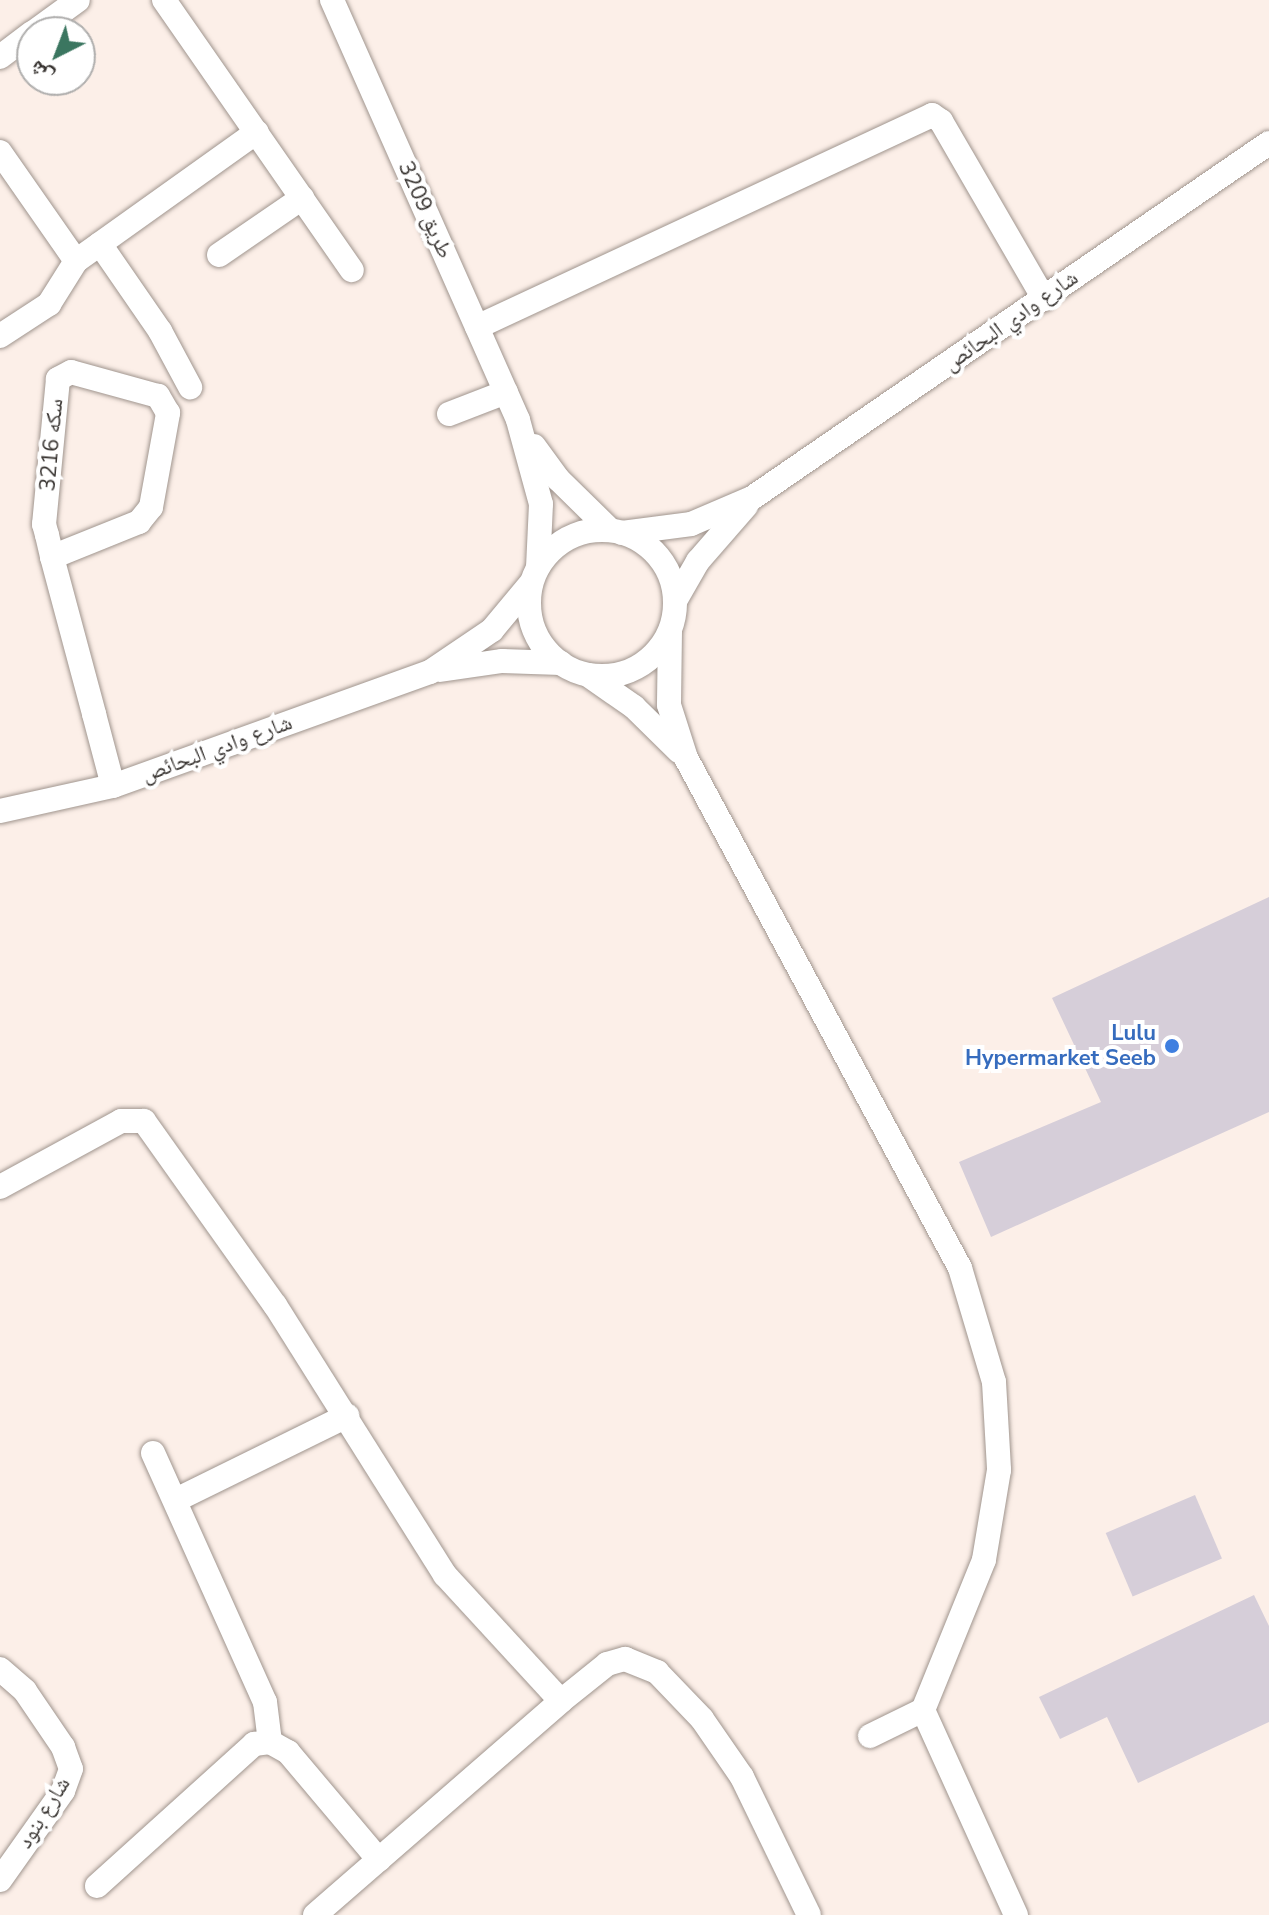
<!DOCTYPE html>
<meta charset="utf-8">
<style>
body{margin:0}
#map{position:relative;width:1269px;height:1915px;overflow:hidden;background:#fcefe8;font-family:"Nunito Sans","Noto Naskh Arabic",sans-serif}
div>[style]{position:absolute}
.building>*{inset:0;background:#d6ced9;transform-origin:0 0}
.roads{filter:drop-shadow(0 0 2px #a0958e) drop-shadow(0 0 2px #a0958e)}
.minor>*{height:24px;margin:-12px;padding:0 12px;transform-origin:12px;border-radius:12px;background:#fff}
.minor>.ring{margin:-12px;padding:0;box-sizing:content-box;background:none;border:24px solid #fff;border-radius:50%}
.dots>*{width:22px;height:22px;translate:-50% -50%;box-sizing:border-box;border:4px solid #fff;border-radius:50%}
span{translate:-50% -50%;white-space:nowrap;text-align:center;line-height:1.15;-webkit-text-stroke:8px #fff;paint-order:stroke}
.street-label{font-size:22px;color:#383431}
.shop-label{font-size:22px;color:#366cbe;font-weight:700}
.right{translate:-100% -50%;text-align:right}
.north{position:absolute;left:16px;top:16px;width:80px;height:80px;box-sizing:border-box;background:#fff;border:2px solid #afaead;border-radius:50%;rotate:222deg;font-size:22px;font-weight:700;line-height:32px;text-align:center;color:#383431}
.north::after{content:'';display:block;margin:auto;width:28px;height:36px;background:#3b7660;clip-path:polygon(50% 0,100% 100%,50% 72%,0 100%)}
</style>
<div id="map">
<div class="building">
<div style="clip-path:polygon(1269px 897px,1269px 1112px,991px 1237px,959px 1162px,1101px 1102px,1052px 998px)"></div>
<div style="left:1195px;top:1495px;width:69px;height:97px;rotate:67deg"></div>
<div style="clip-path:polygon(1254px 1595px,1269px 1626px,1269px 1722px,1138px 1783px,1107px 1717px,1060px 1739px,1039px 1697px)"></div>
</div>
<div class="roads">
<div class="minor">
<div style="left:164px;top:0;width:329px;rotate:55.2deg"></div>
<div style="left:332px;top:0;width:459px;rotate:66.1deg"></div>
<div style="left:518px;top:420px;width:87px;rotate:74.7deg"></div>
<div style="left:541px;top:504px;width:63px;rotate:92.7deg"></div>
<div style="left:34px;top:32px;width:54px;rotate:-36deg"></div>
<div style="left:0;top:57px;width:40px;rotate:-37deg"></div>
<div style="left:0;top:152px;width:133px;rotate:55.1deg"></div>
<div style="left:100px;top:244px;width:106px;rotate:55.4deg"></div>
<div style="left:160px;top:331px;width:64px;rotate:61.8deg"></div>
<div style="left:219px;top:255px;width:101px;rotate:-34.5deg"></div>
<div style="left:477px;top:327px;width:502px;rotate:-24.98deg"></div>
<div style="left:932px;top:115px;width:11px;rotate:34deg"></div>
<div style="left:941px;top:121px;width:206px;rotate:59.9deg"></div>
<div style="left:0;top:336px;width:59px;rotate:-33.1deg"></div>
<div style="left:49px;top:304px;width:51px;rotate:-57.9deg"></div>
<div style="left:76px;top:261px;width:222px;rotate:-35.5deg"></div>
<div style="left:449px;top:414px;width:61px;rotate:-21.1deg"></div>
<div style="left:534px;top:446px;width:41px;rotate:54deg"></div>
<div style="left:558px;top:479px;width:73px;rotate:44.4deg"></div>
<div class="ring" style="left:529px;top:530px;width:122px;height:122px"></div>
<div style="left:622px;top:533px;width:70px;rotate:-7.4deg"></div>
<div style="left:691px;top:524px;width:66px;rotate:-23.1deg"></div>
<div style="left:752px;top:498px;width:627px;rotate:-34.48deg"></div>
<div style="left:52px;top:557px;width:94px;rotate:-21.9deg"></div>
<div style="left:139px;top:522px;width:19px;rotate:-51deg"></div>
<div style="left:151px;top:507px;width:96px;rotate:-79.7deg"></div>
<div style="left:168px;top:413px;width:20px;rotate:-120deg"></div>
<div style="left:158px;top:396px;width:90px;rotate:-164.6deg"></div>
<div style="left:71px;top:372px;width:15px;rotate:152deg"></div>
<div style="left:58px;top:379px;width:146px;rotate:95.5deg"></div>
<div style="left:44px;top:524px;width:11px;rotate:75deg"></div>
<div style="left:47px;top:535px;width:23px;rotate:77deg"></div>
<div style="left:52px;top:557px;width:163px;rotate:75deg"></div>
<div style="left:94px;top:714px;width:74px;rotate:75.2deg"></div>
<div style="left:675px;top:601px;width:46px;rotate:-60.1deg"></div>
<div style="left:698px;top:561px;width:73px;rotate:-48.9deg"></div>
<div style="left:670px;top:631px;width:74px;rotate:90.8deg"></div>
<div style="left:669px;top:705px;width:56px;rotate:72.2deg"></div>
<div style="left:686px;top:758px;width:579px;rotate:61.75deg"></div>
<div style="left:960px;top:1268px;width:119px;rotate:73.4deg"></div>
<div style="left:994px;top:1382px;width:88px;rotate:86.7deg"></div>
<div style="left:999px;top:1470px;width:91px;rotate:99.5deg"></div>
<div style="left:984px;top:1560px;width:162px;rotate:112.1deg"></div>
<div style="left:923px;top:1710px;width:225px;rotate:65.6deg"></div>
<div style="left:440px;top:670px;width:63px;rotate:-8.3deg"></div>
<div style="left:502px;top:661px;width:59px;rotate:1.9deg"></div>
<div style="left:588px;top:675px;width:56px;rotate:34.8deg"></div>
<div style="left:634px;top:707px;width:63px;rotate:44.4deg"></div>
<div style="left:0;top:811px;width:116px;rotate:-12.5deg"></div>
<div style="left:113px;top:786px;width:337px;rotate:-19.8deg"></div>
<div style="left:430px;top:672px;width:75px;rotate:-34.1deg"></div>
<div style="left:492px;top:630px;width:61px;rotate:-50.3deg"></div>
<div style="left:0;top:1187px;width:138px;rotate:-28.6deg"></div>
<div style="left:121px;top:1121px;width:23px"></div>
<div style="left:144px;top:1121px;width:226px;rotate:54.6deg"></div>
<div style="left:275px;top:1305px;width:319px;rotate:57.8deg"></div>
<div style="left:445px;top:1575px;width:171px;rotate:47.4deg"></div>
<div style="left:153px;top:1453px;width:273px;rotate:65.8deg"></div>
<div style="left:265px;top:1702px;width:40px;rotate:82.9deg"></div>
<div style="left:176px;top:1500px;width:191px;rotate:-26.2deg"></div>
<div style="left:0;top:1669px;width:33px;rotate:41deg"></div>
<div style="left:25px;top:1691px;width:68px;rotate:55.8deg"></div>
<div style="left:63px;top:1747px;width:23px;rotate:70deg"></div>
<div style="left:71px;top:1769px;width:23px;rotate:110deg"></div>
<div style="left:63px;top:1791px;width:109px;rotate:125.3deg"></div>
<div style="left:870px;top:1736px;width:59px;rotate:-26.1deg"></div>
<div style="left:97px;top:1886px;width:212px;rotate:-42.1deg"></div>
<div style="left:254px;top:1744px;width:16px;rotate:-7deg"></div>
<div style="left:270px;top:1742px;width:21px;rotate:29deg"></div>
<div style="left:288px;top:1752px;width:141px;rotate:49.9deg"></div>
<div style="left:315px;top:1915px;width:326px;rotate:-41deg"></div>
<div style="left:561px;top:1701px;width:59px;rotate:-38.8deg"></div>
<div style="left:607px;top:1664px;width:19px;rotate:-16deg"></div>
<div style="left:625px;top:1659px;width:35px;rotate:22deg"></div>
<div style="left:657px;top:1672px;width:65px;rotate:46.2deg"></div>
<div style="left:702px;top:1719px;width:70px;rotate:55.4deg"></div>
<div style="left:742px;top:1777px;width:153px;rotate:64.1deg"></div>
</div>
</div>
<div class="dots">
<div style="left:1172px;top:1046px;background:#3f7fe0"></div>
</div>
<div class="street-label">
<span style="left:425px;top:210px;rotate:66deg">طريق 3209</span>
<span style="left:1011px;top:321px;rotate:-35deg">شارع وادي البحائص</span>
<span style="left:52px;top:445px;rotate:-85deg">سكه 3216</span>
<span style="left:217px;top:749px;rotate:-20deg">شارع وادي البحائص</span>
<span style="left:44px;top:1813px;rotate:-58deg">شارع بنود</span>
</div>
<div class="shop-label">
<span class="right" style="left:1156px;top:1046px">Lulu<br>Hypermarket Seeb</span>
</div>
<div class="north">ش</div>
</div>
